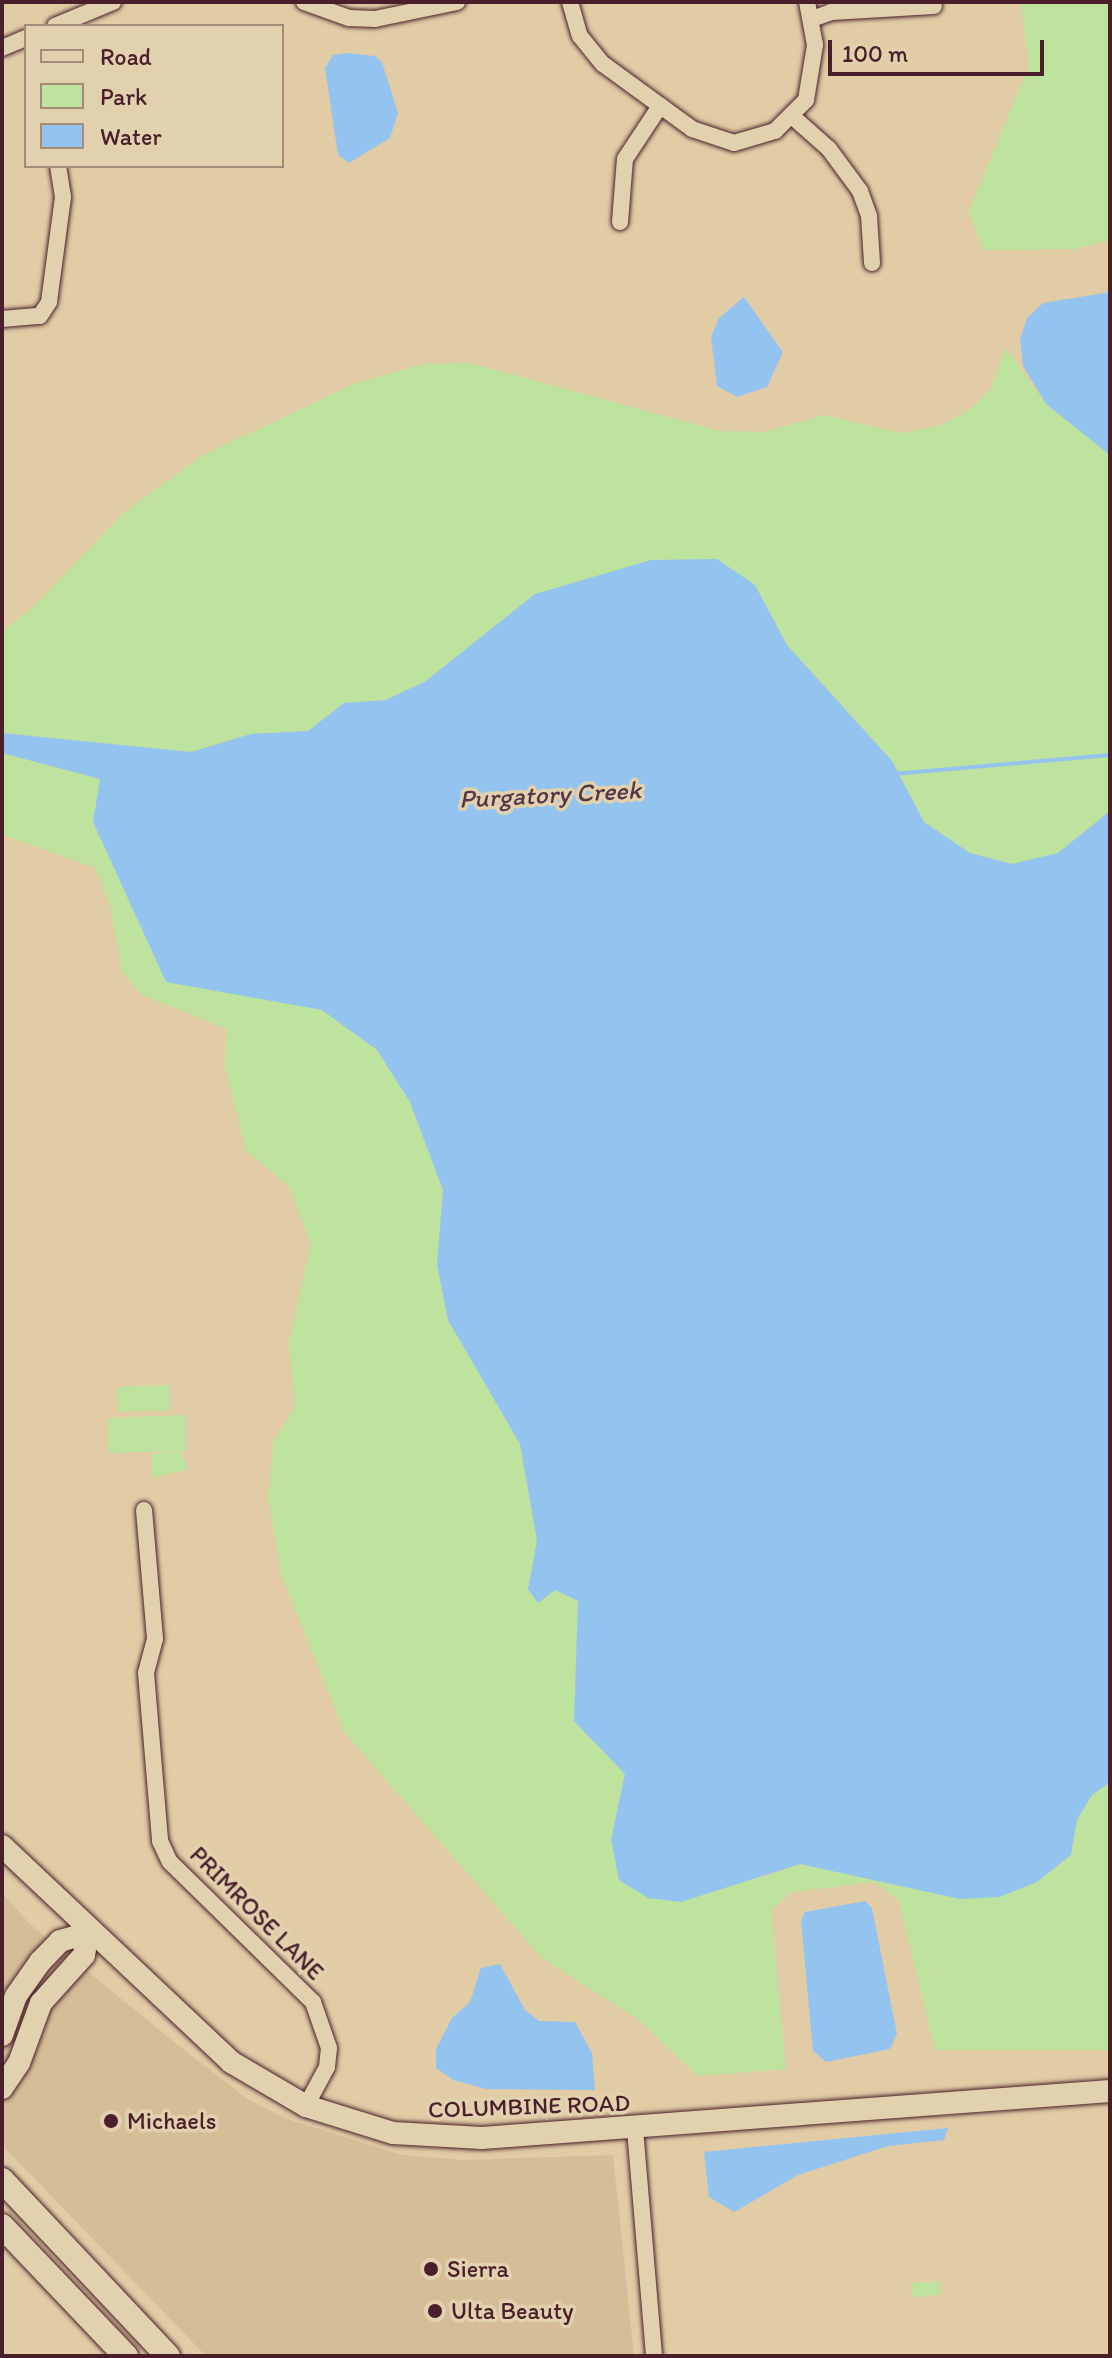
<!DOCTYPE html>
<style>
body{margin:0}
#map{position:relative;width:1112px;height:2358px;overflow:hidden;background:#e1cca6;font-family:Itim,sans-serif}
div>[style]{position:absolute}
.built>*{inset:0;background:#d5bd98}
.green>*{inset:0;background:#bde39e;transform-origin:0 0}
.water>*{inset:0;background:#93c4ef}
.stream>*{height:4px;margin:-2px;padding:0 2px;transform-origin:2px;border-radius:2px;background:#93c4ef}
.roads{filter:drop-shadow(0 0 2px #4a1f2b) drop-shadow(0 0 2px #4a1f2b)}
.street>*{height:16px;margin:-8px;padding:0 8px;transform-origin:8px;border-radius:8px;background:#e2d1ae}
.secondary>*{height:22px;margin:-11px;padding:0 11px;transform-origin:11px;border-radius:11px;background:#e2d1ae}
.primary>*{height:24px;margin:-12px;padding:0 12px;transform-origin:12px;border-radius:12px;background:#e2d1ae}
.dots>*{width:22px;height:22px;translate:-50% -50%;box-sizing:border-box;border:4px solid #e2d1ae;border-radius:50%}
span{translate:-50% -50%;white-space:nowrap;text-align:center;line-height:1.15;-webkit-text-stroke:7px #e2d1ae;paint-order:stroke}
.street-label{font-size:24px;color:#4a1f2b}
.poi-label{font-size:24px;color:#4a1f2b}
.left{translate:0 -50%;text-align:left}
.water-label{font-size:26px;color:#553848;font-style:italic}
.frame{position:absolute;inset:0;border:4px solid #4a1f2b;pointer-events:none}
.legend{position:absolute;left:24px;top:24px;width:260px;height:144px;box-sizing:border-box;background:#e2d1ae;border:2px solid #a58a7a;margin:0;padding:10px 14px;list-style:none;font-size:24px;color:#4a1f2b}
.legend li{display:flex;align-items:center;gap:16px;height:40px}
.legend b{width:40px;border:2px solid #a58a7a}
.scale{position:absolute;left:828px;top:40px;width:216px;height:36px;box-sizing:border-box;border:4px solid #4a1f2b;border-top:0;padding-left:10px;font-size:24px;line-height:28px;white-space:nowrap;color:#4a1f2b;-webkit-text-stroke:6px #e2d1ae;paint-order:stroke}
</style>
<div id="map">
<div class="built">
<div style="clip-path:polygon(2px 1893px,31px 1925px,179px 2046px,249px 2100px,287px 2119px,402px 2155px,463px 2160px,613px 2155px,634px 2356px,206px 2356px,2px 2145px)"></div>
</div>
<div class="green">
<div style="clip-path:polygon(1021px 2px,1110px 2px,1110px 240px,1076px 249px,983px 250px,969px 211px,1029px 66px)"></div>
<div style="clip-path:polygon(1006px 348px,1046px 404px,1110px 455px,1110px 811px,1058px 853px,1012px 864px,970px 853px,924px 822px,892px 761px,787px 645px,755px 585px,535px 594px,426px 681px,386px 700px,344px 703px,308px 731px,251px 734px,191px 752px,2px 733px,2px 631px,32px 608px,126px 511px,202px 456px,353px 384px,423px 364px,470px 363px,720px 431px,764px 432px,824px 415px,901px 433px,942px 425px,972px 408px,990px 390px)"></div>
<div style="clip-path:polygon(2px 753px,101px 779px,166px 982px,322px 1009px,377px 1050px,410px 1102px,443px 1190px,437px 1264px,448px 1319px,520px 1444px,537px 1541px,528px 1589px,555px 1590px,579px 1601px,574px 1721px,625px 1774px,611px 1840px,763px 1877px,800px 1864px,960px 1899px,1071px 1855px,1077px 1820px,1092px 1795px,1110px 1782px,1110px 2050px,935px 2050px,899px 1900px,875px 1882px,792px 1892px,771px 1910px,786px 2069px,698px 2076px,639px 2020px,542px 1958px,345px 1733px,281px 1574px,268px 1496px,274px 1441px,295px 1407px,289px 1343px,311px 1244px,289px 1186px,246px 1151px,225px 1066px,227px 1029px,140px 994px,122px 971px,110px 906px,96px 868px,3px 835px)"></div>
<div style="left:169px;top:1385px;width:25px;height:52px;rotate:88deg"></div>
<div style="clip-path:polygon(185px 1415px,186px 1450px,181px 1451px,188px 1469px,153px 1478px,151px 1454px,179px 1451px,109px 1453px,108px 1418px)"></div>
<div style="left:940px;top:2281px;width:14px;height:29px;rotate:86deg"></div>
</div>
<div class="water">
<div style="clip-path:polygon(346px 53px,375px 56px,382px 62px,398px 113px,390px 138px,349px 163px,338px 155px,325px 68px,333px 55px)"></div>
<div style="clip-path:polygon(1110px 292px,1110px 455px,1046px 404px,1023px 366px,1020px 339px,1027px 318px,1043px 303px)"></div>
<div style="clip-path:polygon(744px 297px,783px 352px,767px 387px,737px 397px,717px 386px,711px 337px,719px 318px)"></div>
<div style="clip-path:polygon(717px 559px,755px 585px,787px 645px,892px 761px,924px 822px,970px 853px,1012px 864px,1058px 853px,1110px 811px,1110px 1782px,1092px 1795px,1077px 1820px,1071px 1855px,1037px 1882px,999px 1897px,960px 1899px,800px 1864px,681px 1902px,648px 1898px,619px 1880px,611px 1840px,625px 1774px,574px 1721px,578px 1601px,555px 1590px,538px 1603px,528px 1589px,537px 1541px,520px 1444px,448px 1320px,437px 1264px,443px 1190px,410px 1102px,377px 1050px,322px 1010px,166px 982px,93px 822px,100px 779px,2px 753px,2px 733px,191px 752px,251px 734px,308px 731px,344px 703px,386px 700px,426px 681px,535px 594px,651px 560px)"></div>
<div style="clip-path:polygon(865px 1901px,872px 1908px,897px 2034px,890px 2049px,826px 2062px,813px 2051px,801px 1921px,805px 1912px)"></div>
<div style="clip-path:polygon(500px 1964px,525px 2010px,539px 2021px,575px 2022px,592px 2053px,595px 2090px,486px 2089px,453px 2080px,436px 2068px,436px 2049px,452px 2018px,470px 2002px,481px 1968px)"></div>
<div style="clip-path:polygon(948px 2128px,944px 2140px,888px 2146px,798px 2175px,734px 2212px,709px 2197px,704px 2152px)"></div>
</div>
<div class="stream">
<div style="left:893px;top:774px;width:218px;rotate:-5deg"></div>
</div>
<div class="roads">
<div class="street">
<div style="left:304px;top:2px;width:48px;rotate:19.6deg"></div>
<div style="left:349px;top:18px;width:26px;rotate:2deg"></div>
<div style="left:375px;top:19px;width:84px;rotate:-11.7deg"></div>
<div style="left:570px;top:2px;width:35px;rotate:74deg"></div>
<div style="left:580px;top:36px;width:36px;rotate:51deg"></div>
<div style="left:603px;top:64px;width:110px;rotate:36.1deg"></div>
<div style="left:692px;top:129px;width:44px;rotate:18.4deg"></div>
<div style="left:734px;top:143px;width:43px;rotate:-16.3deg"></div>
<div style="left:775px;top:131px;width:44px;rotate:-45deg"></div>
<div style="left:806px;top:100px;width:56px;rotate:-80.7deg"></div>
<div style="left:815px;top:45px;width:44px;rotate:-100.5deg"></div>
<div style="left:812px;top:19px;width:20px;rotate:-20deg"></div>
<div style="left:831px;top:12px;width:103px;rotate:-3.3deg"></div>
<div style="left:55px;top:26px;width:63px;rotate:-22.5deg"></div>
<div style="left:2px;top:48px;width:26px;rotate:-23deg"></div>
<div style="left:793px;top:117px;width:48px;rotate:41.6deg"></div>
<div style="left:829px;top:149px;width:52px;rotate:53.6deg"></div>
<div style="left:860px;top:191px;width:27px;rotate:70deg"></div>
<div style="left:869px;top:216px;width:47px;rotate:86.3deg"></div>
<div style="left:620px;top:222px;width:63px;rotate:-85.5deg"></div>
<div style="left:625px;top:159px;width:64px;rotate:-56.6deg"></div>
<div style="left:2px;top:319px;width:38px;rotate:-5deg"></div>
<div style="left:40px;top:316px;width:17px;rotate:-57deg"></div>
<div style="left:49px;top:302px;width:106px;rotate:-82.4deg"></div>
<div style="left:63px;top:197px;width:31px;rotate:-99deg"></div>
<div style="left:144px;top:1510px;width:129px;rotate:85.1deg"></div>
<div style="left:155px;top:1639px;width:35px;rotate:105deg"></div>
<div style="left:146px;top:1673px;width:169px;rotate:85.2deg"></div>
<div style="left:160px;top:1841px;width:23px;rotate:65deg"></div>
<div style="left:170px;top:1862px;width:200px;rotate:44.4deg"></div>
<div style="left:313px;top:2002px;width:49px;rotate:70.8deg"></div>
<div style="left:329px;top:2048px;width:19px;rotate:96deg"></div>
<div style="left:327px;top:2067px;width:44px;rotate:118.3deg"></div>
<div style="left:635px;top:2129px;width:228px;rotate:85.2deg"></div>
</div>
<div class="secondary">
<div style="left:2px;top:1846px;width:315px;rotate:43.3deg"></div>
<div style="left:231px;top:2062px;width:87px;rotate:30.4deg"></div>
<div style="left:306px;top:2106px;width:91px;rotate:17.2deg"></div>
<div style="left:393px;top:2133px;width:89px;rotate:3.2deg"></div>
<div style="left:482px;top:2138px;width:630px;rotate:-4.28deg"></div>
<div style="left:2px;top:2035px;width:41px;rotate:-70.3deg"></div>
<div style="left:16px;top:1996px;width:42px;rotate:-54.8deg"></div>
<div style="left:40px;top:1962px;width:29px;rotate:-46deg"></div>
<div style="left:60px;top:1941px;width:29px;rotate:-16deg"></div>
<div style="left:2px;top:2088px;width:30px;rotate:-56deg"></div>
<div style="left:19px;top:2063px;width:64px;rotate:-69.9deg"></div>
<div style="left:41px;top:2003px;width:64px;rotate:-48.1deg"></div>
<div style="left:84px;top:1955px;width:22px;rotate:-80deg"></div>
</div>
<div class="primary">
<div style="left:2px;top:2180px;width:242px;rotate:46.7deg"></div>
<div style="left:2px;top:2226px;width:180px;rotate:46.4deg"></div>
</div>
</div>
<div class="dots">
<div style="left:111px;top:2121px;background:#4a1f2b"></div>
<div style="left:431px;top:2269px;background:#4a1f2b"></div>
<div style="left:435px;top:2311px;background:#4a1f2b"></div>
</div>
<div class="street-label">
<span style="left:257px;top:1913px;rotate:45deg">PRIMROSE LANE</span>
<span style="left:529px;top:2106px;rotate:-2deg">COLUMBINE ROAD</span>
</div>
<div class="poi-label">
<span class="left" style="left:127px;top:2121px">Michaels</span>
<span class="left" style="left:447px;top:2269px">Sierra</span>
<span class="left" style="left:451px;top:2311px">Ulta Beauty</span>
</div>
<div class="water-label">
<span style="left:550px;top:795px;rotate:-3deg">Purgatory Creek</span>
</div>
<div class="frame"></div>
<ul class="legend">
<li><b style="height:10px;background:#e2d1ae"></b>Road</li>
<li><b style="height:22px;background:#bde39e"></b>Park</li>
<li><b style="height:22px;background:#93c4ef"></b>Water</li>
</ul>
<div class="scale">100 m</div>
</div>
